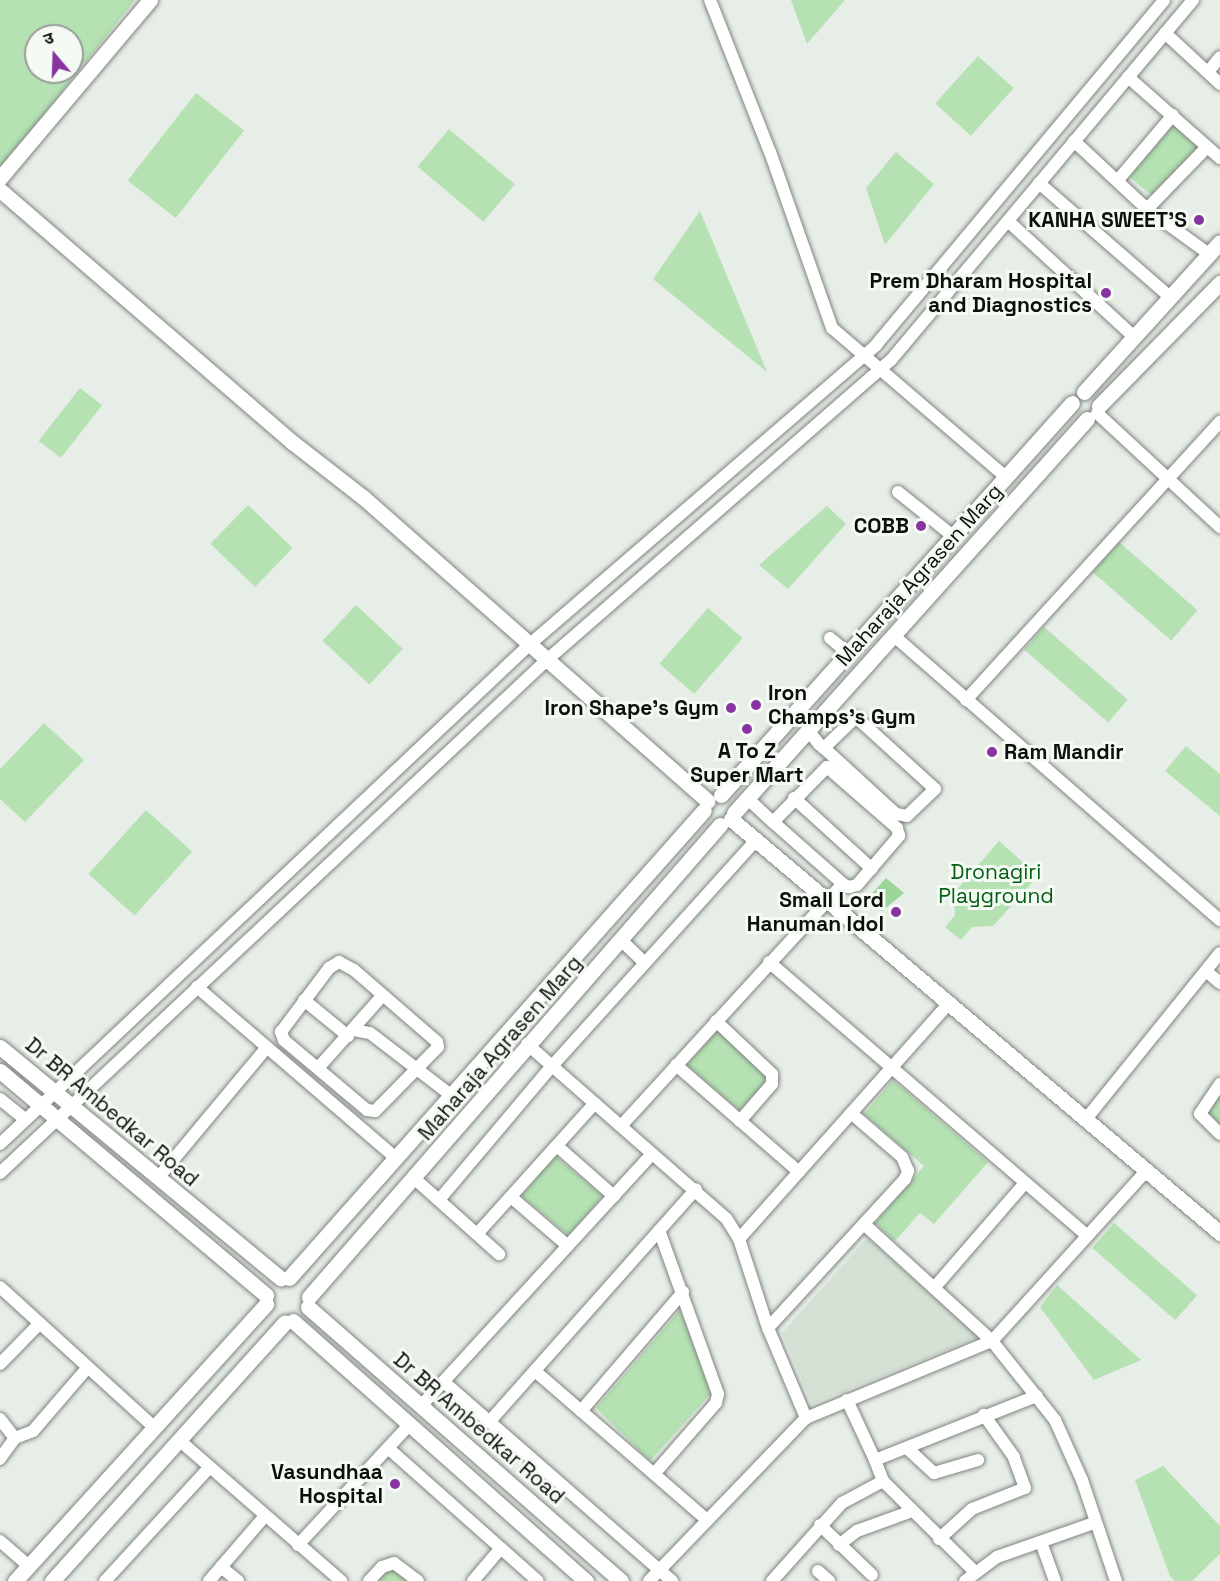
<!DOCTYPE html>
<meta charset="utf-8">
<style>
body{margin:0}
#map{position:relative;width:1220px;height:1581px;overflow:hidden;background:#e7eee7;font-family:"Space Grotesk","Noto Sans Devanagari",sans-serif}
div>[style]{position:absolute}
.built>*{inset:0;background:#d5e1d5}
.green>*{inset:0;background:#b5e1b3;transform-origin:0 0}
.water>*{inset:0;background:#9ad599}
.roads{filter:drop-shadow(0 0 2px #7f847e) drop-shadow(0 0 2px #7f847e)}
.minor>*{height:12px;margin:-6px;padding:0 6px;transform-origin:6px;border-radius:6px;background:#fff}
.tertiary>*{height:15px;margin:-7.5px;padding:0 7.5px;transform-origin:7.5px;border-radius:7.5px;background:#fff}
.dots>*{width:16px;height:16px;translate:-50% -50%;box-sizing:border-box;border:3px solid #f5fbf4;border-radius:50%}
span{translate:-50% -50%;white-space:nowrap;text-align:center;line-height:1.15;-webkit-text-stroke:6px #f5fbf4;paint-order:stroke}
.poi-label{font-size:21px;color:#0d0f0d;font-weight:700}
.right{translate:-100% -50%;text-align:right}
.left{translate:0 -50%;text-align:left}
.street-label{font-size:21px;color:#0d0f0d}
.park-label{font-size:21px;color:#035e11}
.north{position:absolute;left:24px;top:24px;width:60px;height:60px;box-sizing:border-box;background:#f5fbf4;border:2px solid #989d98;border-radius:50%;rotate:341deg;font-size:16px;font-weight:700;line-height:24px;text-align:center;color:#0d0f0d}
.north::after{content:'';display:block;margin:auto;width:21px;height:27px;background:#8833a1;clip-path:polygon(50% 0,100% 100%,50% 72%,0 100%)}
</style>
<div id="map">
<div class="built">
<div style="clip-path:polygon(867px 1238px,979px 1337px,812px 1404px,782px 1333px)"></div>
</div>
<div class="green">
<div style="clip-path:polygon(evenodd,0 0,135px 0,0 169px,0 0,36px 36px,72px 36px,72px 72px,36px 72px,36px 36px)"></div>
<div style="clip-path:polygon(791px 0,845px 0,807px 44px)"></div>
<div style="left:978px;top:56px;width:48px;height:64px;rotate:42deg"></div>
<div style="left:196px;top:93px;width:61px;height:111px;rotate:38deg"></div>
<div style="left:1177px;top:120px;width:35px;height:74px;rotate:40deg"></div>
<div style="left:449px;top:129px;width:86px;height:49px;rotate:40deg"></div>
<div style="clip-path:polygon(896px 152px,934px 184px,885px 245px,866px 188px)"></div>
<div style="clip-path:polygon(700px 211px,767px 372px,653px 279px)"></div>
<div style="left:80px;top:388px;width:28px;height:67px;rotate:38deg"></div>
<div style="left:248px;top:505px;width:62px;height:54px;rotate:44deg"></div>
<div style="clip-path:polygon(827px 506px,846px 524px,788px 589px,759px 565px)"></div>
<div style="left:1119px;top:542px;width:104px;height:40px;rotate:41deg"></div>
<div style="left:356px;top:605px;width:64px;height:49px;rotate:43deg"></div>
<div style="left:708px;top:608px;width:46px;height:74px;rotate:41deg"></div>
<div style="left:1044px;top:627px;width:111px;height:30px;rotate:41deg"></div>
<div style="clip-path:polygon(44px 723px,84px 760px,25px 822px,0 799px,0 769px)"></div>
<div style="clip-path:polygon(1186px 746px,1220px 774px,1220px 816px,1165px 771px)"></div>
<div style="left:146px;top:810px;width:62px;height:86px;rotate:42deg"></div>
<div style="clip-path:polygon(999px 841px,1038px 876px,993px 926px,972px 927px,961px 940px,945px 927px,955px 915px,954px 893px)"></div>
<div style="left:717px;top:1030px;width:72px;height:46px;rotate:41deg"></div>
<div style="clip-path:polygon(893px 1080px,988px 1162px,934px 1224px,920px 1213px,895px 1241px,875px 1223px,924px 1166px,864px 1114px)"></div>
<div style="clip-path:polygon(1220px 1093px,1220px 1125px,1204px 1111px)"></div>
<div style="left:555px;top:1156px;width:62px;height:52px;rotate:40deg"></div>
<div style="left:1114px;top:1223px;width:110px;height:33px;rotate:41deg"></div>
<div style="clip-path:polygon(1057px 1285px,1141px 1360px,1094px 1380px,1040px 1307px)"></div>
<div style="clip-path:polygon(680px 1310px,712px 1392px,650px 1461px,596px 1408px)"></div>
<div style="clip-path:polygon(1163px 1466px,1220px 1526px,1220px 1554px,1192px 1581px,1175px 1581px,1170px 1576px,1135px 1480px)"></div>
<div style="clip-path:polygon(392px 1563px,412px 1581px,376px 1581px)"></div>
</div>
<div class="water">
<div style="clip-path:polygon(886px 878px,904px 893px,882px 911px,868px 898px)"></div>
</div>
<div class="roads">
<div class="minor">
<div style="left:710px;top:0;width:163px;rotate:68.5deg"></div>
<div style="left:770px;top:152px;width:187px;rotate:70.6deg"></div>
<div style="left:832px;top:328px;width:229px;rotate:40.6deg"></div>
<div style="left:1165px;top:33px;width:75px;rotate:42.8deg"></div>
<div style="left:1208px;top:72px;width:19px;rotate:-51deg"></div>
<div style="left:1128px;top:77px;width:123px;rotate:41.4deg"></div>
<div style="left:1074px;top:141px;width:100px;rotate:43deg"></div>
<div style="left:1147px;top:209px;width:77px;rotate:36deg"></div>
<div style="left:1118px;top:180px;width:85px;rotate:-49.8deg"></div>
<div style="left:1039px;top:183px;width:174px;rotate:41deg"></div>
<div style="left:1147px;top:209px;width:86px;rotate:-45.9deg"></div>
<div style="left:1008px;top:221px;width:171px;rotate:42.6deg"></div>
<div style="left:1097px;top:413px;width:168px;rotate:42.8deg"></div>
<div style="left:898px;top:492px;width:70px;rotate:38.7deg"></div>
<div style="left:893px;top:635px;width:434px;rotate:41.1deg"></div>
<div style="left:830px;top:638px;width:23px;rotate:40deg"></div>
<div style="left:966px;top:700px;width:377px;rotate:-47.6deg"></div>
<div style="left:808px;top:730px;width:18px;rotate:52deg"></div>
<div style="left:819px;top:744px;width:6px;rotate:39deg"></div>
<div style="left:824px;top:748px;width:98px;rotate:42.5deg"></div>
<div style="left:896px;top:814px;width:11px;rotate:10deg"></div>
<div style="left:907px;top:816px;width:39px;rotate:-44deg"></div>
<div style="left:935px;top:789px;width:107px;rotate:-137.7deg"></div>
<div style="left:856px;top:717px;width:45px;rotate:135.9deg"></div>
<div style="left:747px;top:798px;width:35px;rotate:43deg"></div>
<div style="left:773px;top:822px;width:94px;rotate:41.5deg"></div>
<div style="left:843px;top:884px;width:7px;rotate:27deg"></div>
<div style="left:849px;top:887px;width:8px;rotate:-14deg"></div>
<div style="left:857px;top:885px;width:65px;rotate:-49.4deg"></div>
<div style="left:899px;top:836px;width:8px;rotate:-104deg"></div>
<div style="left:897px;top:828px;width:93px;rotate:-138.9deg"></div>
<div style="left:827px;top:767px;width:77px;rotate:134.5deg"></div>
<div style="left:794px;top:798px;width:105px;rotate:42.3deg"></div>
<div style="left:621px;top:940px;width:32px;rotate:44deg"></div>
<div style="left:339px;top:962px;width:17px;rotate:28deg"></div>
<div style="left:354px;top:970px;width:110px;rotate:40.9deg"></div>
<div style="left:437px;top:1042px;width:5px;rotate:79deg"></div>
<div style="left:438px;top:1047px;width:90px;rotate:134.5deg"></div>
<div style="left:375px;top:1111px;width:8px;rotate:-173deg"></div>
<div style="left:367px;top:1110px;width:109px;rotate:-139.9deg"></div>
<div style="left:284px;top:1040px;width:9px;rotate:-111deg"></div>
<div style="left:281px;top:1032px;width:80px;rotate:-53.1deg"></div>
<div style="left:329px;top:968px;width:12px;rotate:-31deg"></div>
<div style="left:769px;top:962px;width:420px;rotate:40.7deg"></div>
<div style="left:1207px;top:972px;width:17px;rotate:40deg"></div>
<div style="left:197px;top:987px;width:264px;rotate:40.7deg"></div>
<div style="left:304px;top:1000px;width:57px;rotate:39.3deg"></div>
<div style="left:716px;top:1021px;width:77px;rotate:43.4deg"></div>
<div style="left:772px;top:1074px;width:10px;rotate:90deg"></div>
<div style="left:772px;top:1084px;width:49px;rotate:130.9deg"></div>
<div style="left:354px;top:1030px;width:16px;rotate:11deg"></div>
<div style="left:370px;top:1033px;width:103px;rotate:37.5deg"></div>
<div style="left:527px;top:1044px;width:264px;rotate:41.2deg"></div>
<div style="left:726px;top:1218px;width:25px;rotate:58deg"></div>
<div style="left:739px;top:1239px;width:94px;rotate:72deg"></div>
<div style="left:768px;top:1328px;width:98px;rotate:67.1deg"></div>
<div style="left:676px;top:1065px;width:163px;rotate:41deg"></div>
<div style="left:319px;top:1067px;width:96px;rotate:-48.4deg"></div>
<div style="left:1220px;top:1084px;width:36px;rotate:124deg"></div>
<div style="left:1200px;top:1114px;width:28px;rotate:45deg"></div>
<div style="left:0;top:1099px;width:33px;rotate:39deg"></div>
<div style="left:1086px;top:1119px;width:213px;rotate:-51.1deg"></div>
<div style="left:621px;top:1126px;width:328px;rotate:-47.5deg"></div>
<div style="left:0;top:1144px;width:729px;rotate:-43.33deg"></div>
<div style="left:530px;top:644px;width:457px;rotate:-40.8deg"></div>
<div style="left:876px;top:345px;width:449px;rotate:-50.1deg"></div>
<div style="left:557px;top:1146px;width:76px;rotate:41.3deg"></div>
<div style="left:0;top:1173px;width:751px;rotate:-43.17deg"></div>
<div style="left:548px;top:659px;width:455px;rotate:-41.1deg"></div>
<div style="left:891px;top:360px;width:470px;rotate:-50deg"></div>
<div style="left:158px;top:1178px;width:170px;rotate:-50.2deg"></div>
<div style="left:415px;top:1179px;width:113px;rotate:41.8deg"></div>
<div style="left:511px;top:1197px;width:75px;rotate:40.7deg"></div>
<div style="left:439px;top:1200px;width:175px;rotate:-49.9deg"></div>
<div style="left:552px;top:1066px;width:304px;rotate:-47.9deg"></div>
<div style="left:865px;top:1225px;width:172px;rotate:42.4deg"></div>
<div style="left:992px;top:1341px;width:101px;rotate:51.4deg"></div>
<div style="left:1055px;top:1420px;width:66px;rotate:65.8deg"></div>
<div style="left:1082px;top:1480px;width:107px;rotate:71.4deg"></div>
<div style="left:477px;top:1234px;width:176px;rotate:-48deg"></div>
<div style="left:739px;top:1239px;width:317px;rotate:-48.3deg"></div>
<div style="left:0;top:1287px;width:208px;rotate:42.3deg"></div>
<div style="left:934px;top:1288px;width:139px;rotate:-49.1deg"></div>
<div style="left:768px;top:1328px;width:202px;rotate:-47.4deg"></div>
<div style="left:905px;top:1179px;width:9px;rotate:-69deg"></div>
<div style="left:908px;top:1171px;width:15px;rotate:-113deg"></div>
<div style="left:902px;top:1157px;width:67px;rotate:-139.2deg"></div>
<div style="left:0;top:1364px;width:57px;rotate:-45.7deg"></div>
<div style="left:535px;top:1371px;width:228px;rotate:40.9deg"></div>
<div style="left:444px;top:1382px;width:303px;rotate:41.1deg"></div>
<div style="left:847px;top:1400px;width:66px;rotate:65deg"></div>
<div style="left:421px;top:1406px;width:342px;rotate:-47.5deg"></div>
<div style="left:581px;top:1411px;width:157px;rotate:-49.4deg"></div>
<div style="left:0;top:1419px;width:24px;rotate:52deg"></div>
<div style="left:15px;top:1438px;width:26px;rotate:126deg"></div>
<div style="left:490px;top:1421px;width:310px;rotate:-48.4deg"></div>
<div style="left:15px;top:1438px;width:19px;rotate:-21deg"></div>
<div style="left:33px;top:1431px;width:84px;rotate:-49.3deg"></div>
<div style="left:179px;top:1440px;width:215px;rotate:41deg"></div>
<div style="left:388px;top:1448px;width:200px;rotate:41.6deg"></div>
<div style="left:907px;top:1448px;width:37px;rotate:43deg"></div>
<div style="left:934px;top:1473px;width:46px;rotate:-16.5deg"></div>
<div style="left:654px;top:1474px;width:94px;rotate:-48.9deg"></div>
<div style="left:716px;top:1403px;width:9px;rotate:-77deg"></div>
<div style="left:718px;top:1394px;width:174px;rotate:-109.8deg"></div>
<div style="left:820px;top:1525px;width:72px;rotate:43.9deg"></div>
<div style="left:939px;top:1539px;width:45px;rotate:-42.3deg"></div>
<div style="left:972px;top:1509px;width:57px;rotate:-21.6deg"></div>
<div style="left:1025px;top:1488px;width:33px;rotate:-110deg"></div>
<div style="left:1014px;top:1457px;width:52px;rotate:-125.5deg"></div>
<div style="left:0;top:1541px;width:38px;rotate:41deg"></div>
<div style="left:1041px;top:1542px;width:41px;rotate:70.3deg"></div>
<div style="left:298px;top:1545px;width:163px;rotate:-47.2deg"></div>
<div style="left:839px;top:1545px;width:23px;rotate:-38deg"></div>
<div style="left:857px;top:1531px;width:59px;rotate:-20deg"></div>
<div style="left:221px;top:1567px;width:22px;rotate:39deg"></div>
<div style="left:818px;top:1571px;width:15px;rotate:42deg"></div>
<div style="left:974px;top:1571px;width:128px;rotate:-135.3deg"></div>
<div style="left:883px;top:1481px;width:22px;rotate:-111deg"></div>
<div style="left:875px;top:1460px;width:174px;rotate:-21.6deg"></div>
<div style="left:105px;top:1581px;width:154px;rotate:-47.4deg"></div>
<div style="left:209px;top:1581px;width:84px;rotate:-49.3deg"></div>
<div style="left:369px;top:1581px;width:19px;rotate:-47deg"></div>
<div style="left:382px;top:1567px;width:13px;rotate:-18deg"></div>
<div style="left:394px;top:1563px;width:30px;rotate:37deg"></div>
<div style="left:473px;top:1581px;width:43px;rotate:-49.7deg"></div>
<div style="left:649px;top:1581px;width:226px;rotate:-46.1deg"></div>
<div style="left:806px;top:1418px;width:201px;rotate:-22.5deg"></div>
<div style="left:992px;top:1341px;width:231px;rotate:-47.8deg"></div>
<div style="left:772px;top:1581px;width:105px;rotate:-48.1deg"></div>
<div style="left:842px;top:1503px;width:47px;rotate:-28.2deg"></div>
<div style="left:965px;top:1581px;width:40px;rotate:-37deg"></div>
<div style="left:997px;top:1557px;width:103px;rotate:-19.3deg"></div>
</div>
<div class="tertiary">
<div style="left:0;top:178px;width:233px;rotate:-49.9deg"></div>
<div style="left:0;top:190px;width:386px;rotate:40.8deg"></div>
<div style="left:292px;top:442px;width:91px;rotate:37.9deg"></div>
<div style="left:364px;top:498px;width:458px;rotate:41.4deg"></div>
<div style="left:1084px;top:392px;width:202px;rotate:-47.8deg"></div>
<div style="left:1099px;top:406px;width:173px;rotate:-45.5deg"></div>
<div style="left:721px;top:795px;width:526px;rotate:-48.16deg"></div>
<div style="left:734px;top:813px;width:529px;rotate:-48.14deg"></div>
<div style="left:731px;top:819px;width:641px;rotate:40.25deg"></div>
<div style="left:0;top:1047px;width:364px;rotate:39.5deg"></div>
<div style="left:0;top:1071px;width:348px;rotate:40.1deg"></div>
<div style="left:289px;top:1278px;width:625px;rotate:-48.43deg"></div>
<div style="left:309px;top:1297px;width:626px;rotate:-48.95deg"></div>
<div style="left:308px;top:1307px;width:416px;rotate:41.2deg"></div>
<div style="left:293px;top:1321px;width:392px;rotate:41.6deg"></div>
<div style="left:15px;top:1581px;width:374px;rotate:-47.8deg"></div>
<div style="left:52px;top:1581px;width:348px;rotate:-48deg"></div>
</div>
</div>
<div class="dots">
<div style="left:1199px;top:220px;background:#8833a1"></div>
<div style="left:1106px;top:293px;background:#8833a1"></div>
<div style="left:921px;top:526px;background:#8833a1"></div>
<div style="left:756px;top:705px;background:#8833a1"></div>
<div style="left:731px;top:708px;background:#8833a1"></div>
<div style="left:747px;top:729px;background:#8833a1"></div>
<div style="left:992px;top:752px;background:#8833a1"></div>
<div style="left:896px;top:912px;background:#8833a1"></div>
<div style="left:395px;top:1484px;background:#8833a1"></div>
</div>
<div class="poi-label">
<span class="right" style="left:1187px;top:220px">KANHA SWEET'S</span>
<span class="right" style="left:1092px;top:293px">Prem Dharam Hospital<br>and Diagnostics</span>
<span class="right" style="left:909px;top:526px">COBB</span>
<span class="left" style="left:768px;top:705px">Iron<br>Champs's Gym</span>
<span class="right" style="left:719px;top:708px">Iron Shape's Gym</span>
<span style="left:747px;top:763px">A To Z<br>Super Mart</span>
<span class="left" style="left:1004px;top:752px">Ram Mandir</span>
<span class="right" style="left:884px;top:912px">Small Lord<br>Hanuman Idol</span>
<span class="right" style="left:383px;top:1484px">Vasundhaa<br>Hospital</span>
</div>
<div class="street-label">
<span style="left:919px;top:575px;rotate:-48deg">Maharaja Agrasen Marg</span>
<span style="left:500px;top:1048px;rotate:-49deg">Maharaja Agrasen Marg</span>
<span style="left:112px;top:1112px;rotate:40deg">Dr BR Ambedkar Road</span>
<span style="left:479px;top:1428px;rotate:41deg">Dr BR Ambedkar Road</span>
</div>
<div class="park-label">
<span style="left:996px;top:884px">Dronagiri<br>Playground</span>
</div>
<div class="north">उ</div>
</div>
